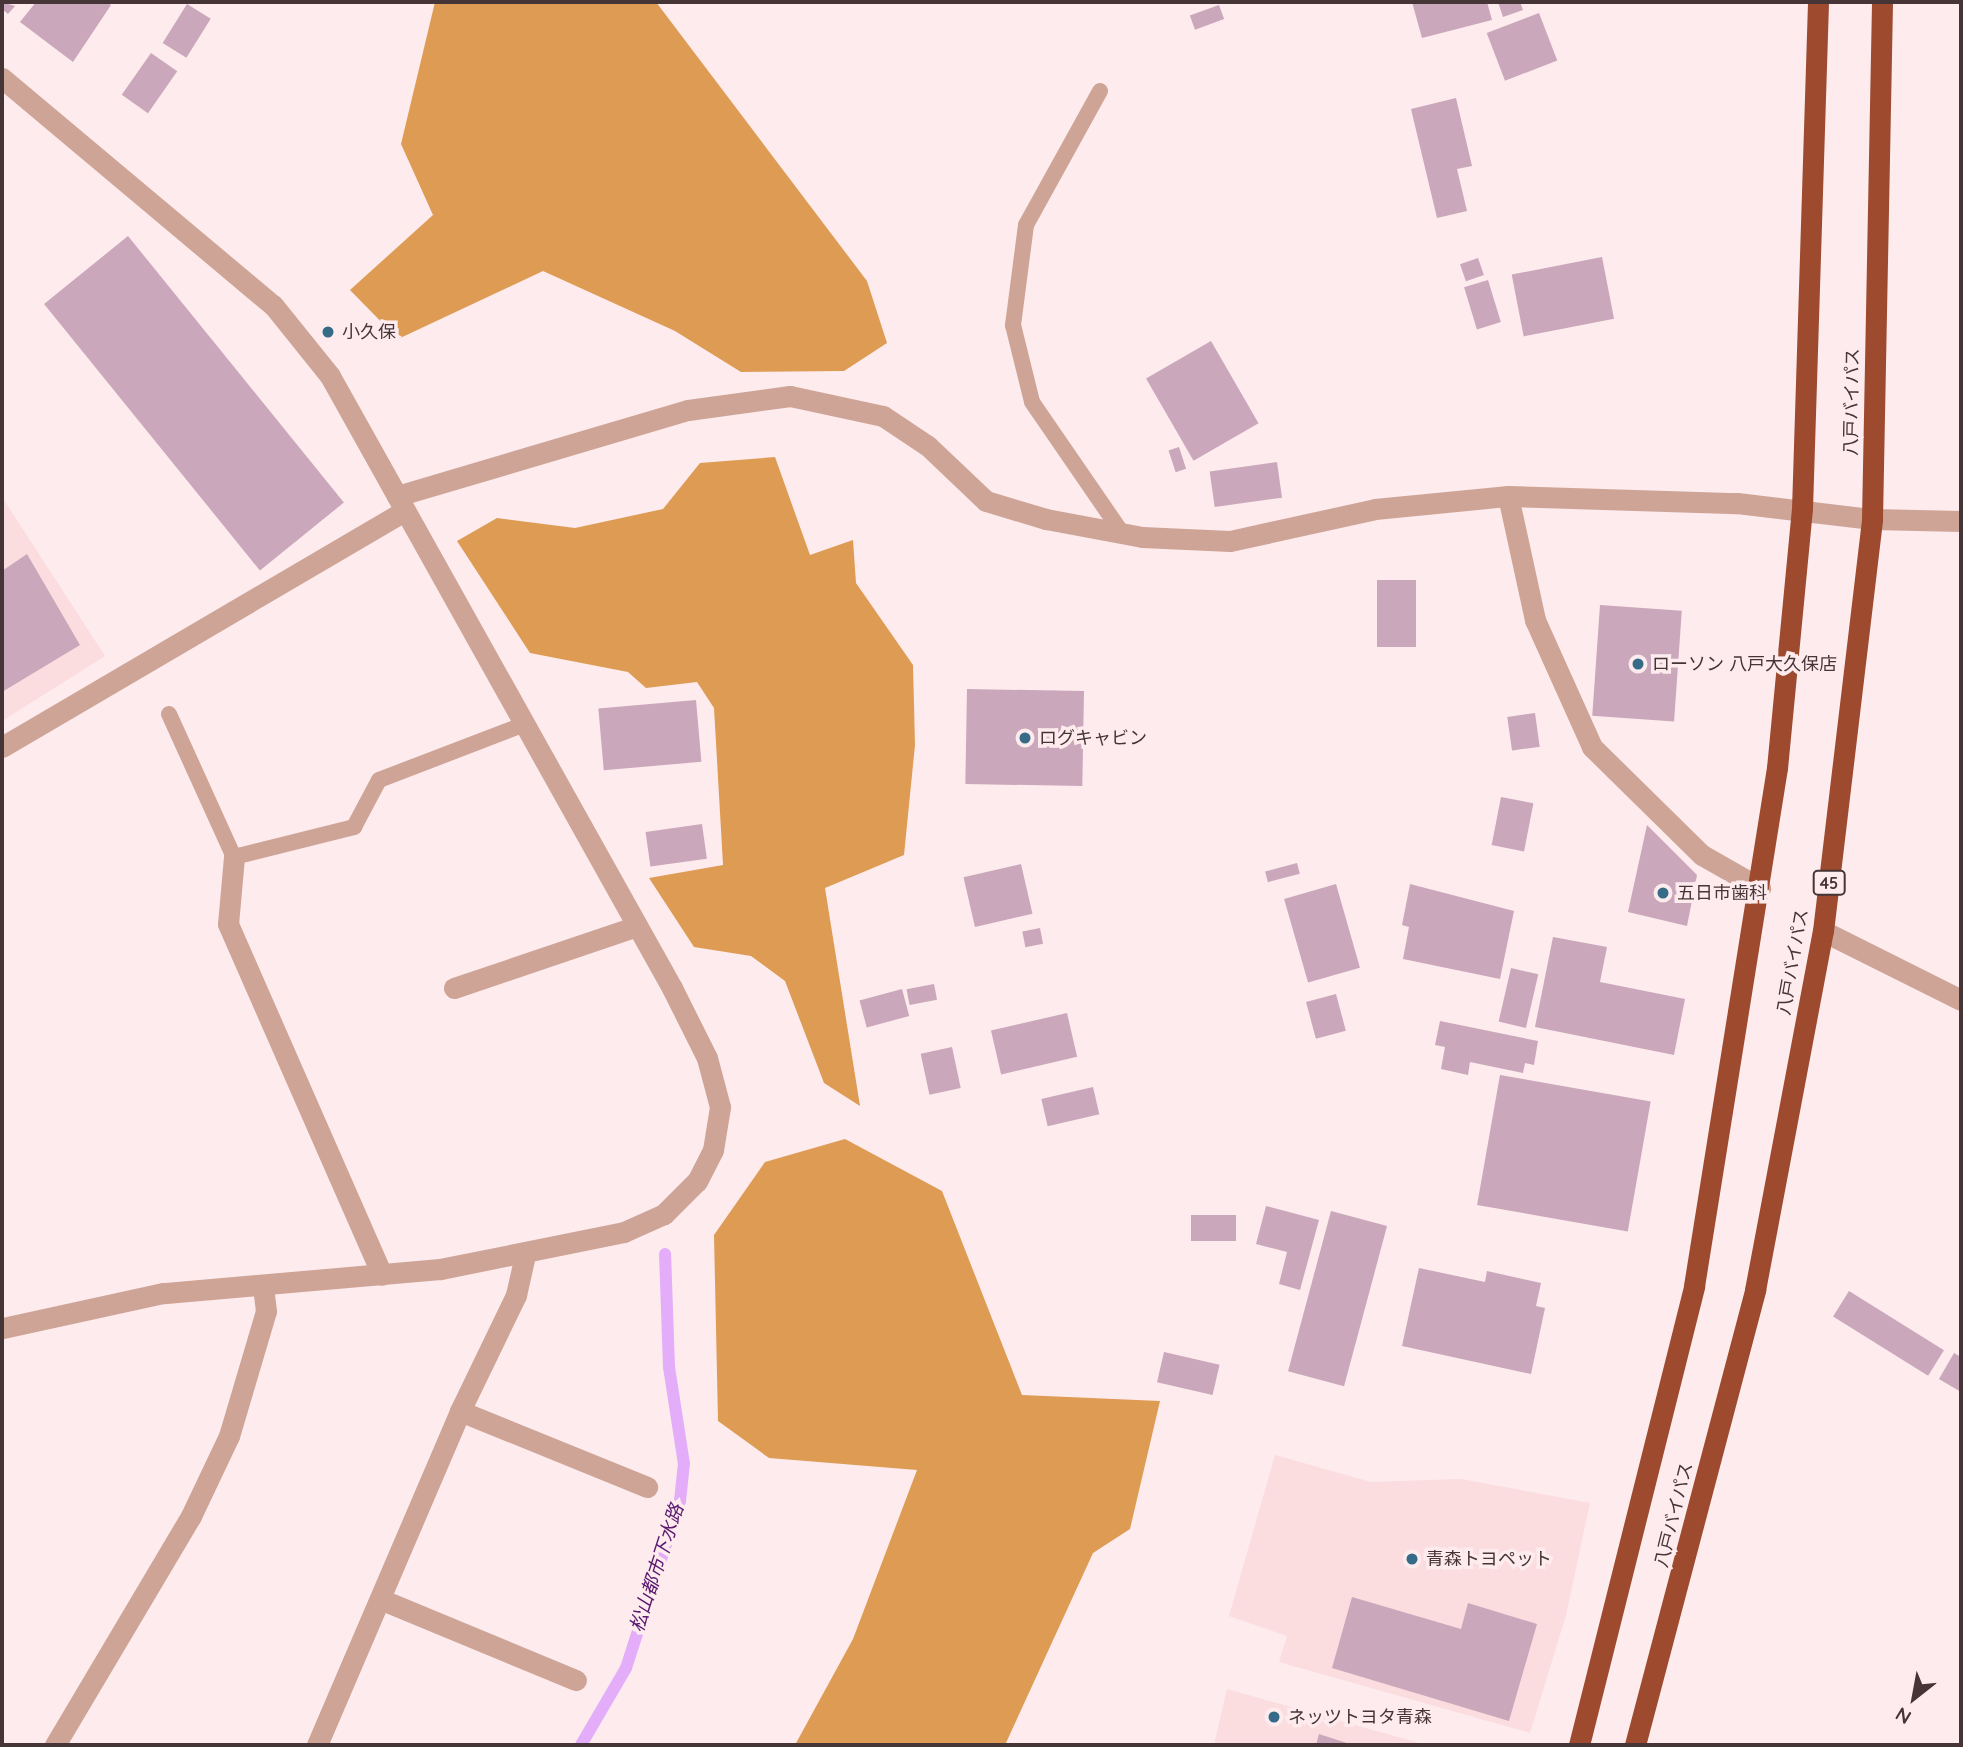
<!DOCTYPE html>
<meta charset="utf-8">
<style>
body{margin:0}
#map{position:relative;width:1963px;height:1747px;overflow:hidden;background:#fdebed;font-family:Quicksand,"Noto Sans JP",sans-serif}
div>[style]{position:absolute}
.built>*{inset:0;background:#fbdcdf}
.forest>*{inset:0;background:#de9b54}
.stream>*{height:12px;margin:-6px;padding:0 6px;transform-origin:6px;border-radius:6px;background:#e3adf9}
.building>*{inset:0;background:#caa7bb;transform-origin:0 0}
.lane>*{height:16px;margin:-8px;padding:0 8px;transform-origin:8px;border-radius:8px;background:#cea497}
.street>*{height:21px;margin:-10.5px;padding:0 10.5px;transform-origin:10.5px;border-radius:10.5px;background:#cea497}
.highway>*{height:21px;margin:-10.5px;padding:0 10.5px;transform-origin:10.5px;border-radius:10.5px;background:#9d4a2f}
.dots>*{width:19px;height:19px;translate:-50% -50%;box-sizing:border-box;border:4px solid #fdebed;border-radius:50%}
span{translate:-50% -50%;white-space:nowrap;text-align:center;line-height:1.15;-webkit-text-stroke:7px #fdebed;paint-order:stroke}
.shield-label span{padding:2px 5px;background:#fdebed;border:2px solid;border-radius:5px;-webkit-text-stroke-width:0}
.shield-label{font-size:16px;color:#463537;font-weight:700}
.poi-label{font-size:18px;color:#463537}
.left{translate:0 -50%;text-align:left}
.street-label{font-size:18px;color:#463537}
.water-label{font-size:19px;color:#5a1971;font-style:italic}
.frame{position:absolute;inset:0;border:4px solid #463537;pointer-events:none}
.north{position:absolute;left:1879px;top:1663px;width:70px;height:70px;-webkit-text-stroke:5px #fdebed;paint-order:stroke;rotate:211deg;font-size:19px;font-weight:700;line-height:28px;text-align:center;color:#463537}
.north::after{content:'';display:block;margin:auto;width:24px;height:32px;background:#463537;clip-path:polygon(50% 0,100% 100%,50% 72%,0 100%)}
</style>
<div id="map">
<div class="built">
<div style="clip-path:polygon(2px 497px,105px 656px,2px 721px)"></div>
<div style="clip-path:polygon(1275px 1455px,1371px 1482px,1461px 1479px,1590px 1503px,1566px 1615px,1530px 1733px,1279px 1662px,1287px 1636px,1229px 1616px)"></div>
<div style="clip-path:polygon(1227px 1689px,1426px 1745px,1214px 1745px)"></div>
</div>
<div class="forest">
<div style="clip-path:polygon(435px 2px,656px 2px,867px 281px,887px 343px,844px 371px,741px 372px,675px 331px,543px 271px,398px 339px,350px 290px,433px 215px,401px 144px)"></div>
<div style="clip-path:polygon(775px 457px,810px 555px,853px 540px,856px 583px,913px 665px,915px 745px,904px 855px,825px 888px,860px 1106px,824px 1083px,785px 981px,751px 956px,694px 947px,649px 878px,723px 865px,714px 708px,697px 682px,646px 688px,628px 672px,530px 653px,457px 541px,497px 518px,575px 528px,663px 509px,700px 463px)"></div>
<div style="clip-path:polygon(845px 1139px,942px 1191px,1022px 1395px,1160px 1401px,1130px 1529px,1093px 1553px,1005px 1745px,795px 1745px,853px 1639px,917px 1470px,769px 1458px,718px 1421px,714px 1235px,765px 1162px)"></div>
</div>
<div class="stream">
<div style="left:581px;top:1745px;width:89px;rotate:-59.7deg"></div>
<div style="left:626px;top:1668px;width:176px;rotate:-72.1deg"></div>
<div style="left:680px;top:1501px;width:37px;rotate:-84deg"></div>
<div style="left:684px;top:1464px;width:98px;rotate:-98.8deg"></div>
<div style="left:669px;top:1367px;width:113px;rotate:-92deg"></div>
</div>
<div class="building">
<div style="clip-path:polygon(2px 2px,15px 6px,8px 14px,2px 9px)"></div>
<div style="clip-path:polygon(36px 2px,107px 2px,111px 5px,73px 62px,20px 22px)"></div>
<div style="clip-path:polygon(1412px 2px,1487px 2px,1492px 20px,1422px 38px)"></div>
<div style="clip-path:polygon(1498px 2px,1520px 2px,1523px 10px,1503px 17px)"></div>
<div style="left:187px;top:4px;width:28px;height:46px;rotate:32deg"></div>
<div style="left:1219px;top:5px;width:15px;height:31px;rotate:70deg"></div>
<div style="left:1539px;top:13px;width:51px;height:56px;rotate:69deg"></div>
<div style="left:151px;top:53px;width:32px;height:51px;rotate:35deg"></div>
<div style="clip-path:polygon(1456px 98px,1472px 166px,1457px 169px,1467px 211px,1437px 218px,1411px 109px)"></div>
<div style="left:128px;top:236px;width:343px;height:108px;rotate:51deg"></div>
<div style="left:1602px;top:257px;width:63px;height:92px;rotate:79deg"></div>
<div style="left:1478px;top:258px;width:18px;height:19px;rotate:71deg"></div>
<div style="left:1488px;top:280px;width:44px;height:25px;rotate:73deg"></div>
<div style="left:1211px;top:341px;width:95px;height:75px;rotate:60deg"></div>
<div style="left:1179px;top:447px;width:23px;height:11px;rotate:72deg"></div>
<div style="left:1277px;top:462px;width:36px;height:68px;rotate:82deg"></div>
<div style="clip-path:polygon(27px 554px,80px 645px,2px 692px,2px 705px,2px 571px)"></div>
<div style="left:1377px;top:580px;width:39px;height:67px"></div>
<div style="left:1600px;top:605px;width:82px;height:111px;rotate:4deg"></div>
<div style="left:967px;top:689px;width:117px;height:95px;rotate:1deg"></div>
<div style="left:696px;top:700px;width:62px;height:98px;rotate:85deg"></div>
<div style="left:1535px;top:713px;width:34px;height:28px;rotate:82deg"></div>
<div style="left:1501px;top:797px;width:33px;height:49px;rotate:11deg"></div>
<div style="left:702px;top:824px;width:35px;height:57px;rotate:82deg"></div>
<div style="clip-path:polygon(1647px 825px,1697px 875px,1687px 926px,1628px 912px)"></div>
<div style="left:1297px;top:863px;width:11px;height:33px;rotate:75deg"></div>
<div style="left:1021px;top:864px;width:51px;height:59px;rotate:77deg"></div>
<div style="left:1336px;top:884px;width:87px;height:54px;rotate:74deg"></div>
<div style="clip-path:polygon(1410px 884px,1514px 911px,1500px 979px,1403px 959px,1409px 927px,1402px 925px)"></div>
<div style="left:1040px;top:928px;width:16px;height:18px;rotate:79deg"></div>
<div style="clip-path:polygon(1553px 937px,1607px 947px,1600px 982px,1685px 999px,1674px 1055px,1535px 1027px)"></div>
<div style="left:1511px;top:968px;width:28px;height:55px;rotate:13deg"></div>
<div style="left:934px;top:984px;width:16px;height:28px;rotate:79deg"></div>
<div style="left:902px;top:989px;width:28px;height:44px;rotate:75deg"></div>
<div style="left:1336px;top:994px;width:38px;height:31px;rotate:75deg"></div>
<div style="left:1067px;top:1013px;width:45px;height:78px;rotate:77deg"></div>
<div style="clip-path:polygon(1440px 1021px,1538px 1041px,1534px 1065px,1525px 1063px,1523px 1073px,1470px 1062px,1468px 1075px,1441px 1069px,1445px 1047px,1435px 1045px)"></div>
<div style="left:952px;top:1047px;width:42px;height:32px;rotate:78deg"></div>
<div style="left:1500px;top:1075px;width:153px;height:132px;rotate:10deg"></div>
<div style="left:1093px;top:1087px;width:28px;height:53px;rotate:77deg"></div>
<div style="clip-path:polygon(1266px 1206px,1319px 1220px,1300px 1290px,1279px 1284px,1287px 1252px,1256px 1244px)"></div>
<div style="left:1331px;top:1211px;width:58px;height:166px;rotate:15deg"></div>
<div style="left:1191px;top:1215px;width:45px;height:26px"></div>
<div style="clip-path:polygon(1419px 1268px,1485px 1282px,1487px 1271px,1541px 1283px,1536px 1306px,1545px 1308px,1531px 1374px,1402px 1346px)"></div>
<div style="left:1849px;top:1291px;width:112px;height:30px;rotate:32deg"></div>
<div style="left:1164px;top:1352px;width:57px;height:31px;rotate:13deg"></div>
<div style="clip-path:polygon(1954px 1353px,1961px 1357px,1961px 1392px,1939px 1379px)"></div>
<div style="clip-path:polygon(1352px 1597px,1461px 1629px,1468px 1603px,1537px 1624px,1509px 1721px,1332px 1668px)"></div>
<div style="clip-path:polygon(1319px 1734px,1353px 1745px,1316px 1745px)"></div>
</div>
<div class="lane">
<div style="left:1100px;top:91px;width:153px;rotate:118.9deg"></div>
<div style="left:1026px;top:225px;width:101px;rotate:97.4deg"></div>
<div style="left:1013px;top:325px;width:79px;rotate:76.1deg"></div>
<div style="left:1032px;top:402px;width:159px;rotate:55.5deg"></div>
<div style="left:169px;top:714px;width:157px;rotate:65.6deg"></div>
<div style="left:234px;top:857px;width:124px;rotate:-14deg"></div>
<div style="left:354px;top:827px;width:53px;rotate:-62deg"></div>
<div style="left:379px;top:780px;width:156px;rotate:-21deg"></div>
</div>
<div class="street">
<div style="left:2px;top:78px;width:354px;rotate:40deg"></div>
<div style="left:273px;top:305px;width:91px;rotate:51.2deg"></div>
<div style="left:330px;top:376px;width:701px;rotate:60.8deg"></div>
<div style="left:672px;top:988px;width:78px;rotate:63.4deg"></div>
<div style="left:707px;top:1058px;width:51px;rotate:75.1deg"></div>
<div style="left:720px;top:1107px;width:44px;rotate:99.2deg"></div>
<div style="left:713px;top:1150px;width:35px;rotate:117deg"></div>
<div style="left:697px;top:1181px;width:47px;rotate:135deg"></div>
<div style="left:664px;top:1214px;width:44px;rotate:155.8deg"></div>
<div style="left:624px;top:1232px;width:188px;rotate:168.6deg"></div>
<div style="left:440px;top:1269px;width:278px;rotate:175deg"></div>
<div style="left:163px;top:1293px;width:165px;rotate:167.7deg"></div>
<div style="left:397px;top:496px;width:303px;rotate:-16.5deg"></div>
<div style="left:688px;top:410px;width:103px;rotate:-7.8deg"></div>
<div style="left:790px;top:396px;width:95px;rotate:12.1deg"></div>
<div style="left:883px;top:416px;width:54px;rotate:33.7deg"></div>
<div style="left:928px;top:446px;width:80px;rotate:43.5deg"></div>
<div style="left:986px;top:501px;width:63px;rotate:16.7deg"></div>
<div style="left:1046px;top:519px;width:98px;rotate:10.6deg"></div>
<div style="left:1142px;top:537px;width:88px;rotate:2.6deg"></div>
<div style="left:1230px;top:541px;width:148px;rotate:-12.4deg"></div>
<div style="left:1375px;top:509px;width:134px;rotate:-5.6deg"></div>
<div style="left:1508px;top:496px;width:229px;rotate:1.8deg"></div>
<div style="left:1737px;top:503px;width:136px;rotate:6.8deg"></div>
<div style="left:1872px;top:519px;width:89px;rotate:1.3deg"></div>
<div style="left:1508px;top:496px;width:127px;rotate:77.7deg"></div>
<div style="left:1535px;top:620px;width:139px;rotate:65.8deg"></div>
<div style="left:1592px;top:747px;width:154px;rotate:44.5deg"></div>
<div style="left:1702px;top:855px;width:67px;rotate:29.6deg"></div>
<div style="left:2px;top:747px;width:467px;rotate:-30.4deg"></div>
<div style="left:234px;top:857px;width:67px;rotate:95.1deg"></div>
<div style="left:228px;top:924px;width:383px;rotate:66.3deg"></div>
<div style="left:1823px;top:931px;width:154px;rotate:26.6deg"></div>
<div style="left:454px;top:988px;width:193px;rotate:-18.7deg"></div>
<div style="left:460px;top:1411px;width:202px;rotate:22.1deg"></div>
<div style="left:380px;top:1599px;width:212px;rotate:22.5deg"></div>
<div style="left:55px;top:1745px;width:266px;rotate:-59.3deg"></div>
<div style="left:191px;top:1516px;width:89px;rotate:-64.6deg"></div>
<div style="left:229px;top:1436px;width:130px;rotate:-73.5deg"></div>
<div style="left:266px;top:1311px;width:26px;rotate:-97deg"></div>
<div style="left:317px;top:1745px;width:363px;rotate:-66.8deg"></div>
<div style="left:460px;top:1411px;width:129px;rotate:-64.2deg"></div>
<div style="left:516px;top:1295px;width:41px;rotate:-77.3deg"></div>
</div>
<div class="highway">
<div style="left:1579px;top:1745px;width:473px;rotate:-75.9deg"></div>
<div style="left:1694px;top:1286px;width:525px;rotate:-80.9deg"></div>
<div style="left:1777px;top:768px;width:260px;rotate:-84.5deg"></div>
<div style="left:1802px;top:509px;width:507px;rotate:-88.19deg"></div>
<div style="left:1635px;top:1745px;width:471px;rotate:-75.2deg"></div>
<div style="left:1755px;top:1290px;width:365px;rotate:-79.3deg"></div>
<div style="left:1823px;top:931px;width:415px;rotate:-83.2deg"></div>
<div style="left:1872px;top:519px;width:517px;rotate:-88.89deg"></div>
</div>
<div class="dots">
<div style="left:328px;top:332px;background:#356b87"></div>
<div style="left:1638px;top:664px;background:#356b87"></div>
<div style="left:1025px;top:738px;background:#356b87"></div>
<div style="left:1663px;top:893px;background:#356b87"></div>
<div style="left:1412px;top:1559px;background:#356b87"></div>
<div style="left:1274px;top:1717px;background:#356b87"></div>
</div>
<div class="shield-label">
<span style="left:1829px;top:883px">45</span>
</div>
<div class="poi-label">
<span class="left" style="left:342px;top:332px">小久保</span>
<span class="left" style="left:1652px;top:664px">ローソン 八戸大久保店</span>
<span class="left" style="left:1039px;top:738px">ログキャビン</span>
<span class="left" style="left:1677px;top:893px">五日市歯科</span>
<span class="left" style="left:1426px;top:1559px">青森トヨペット</span>
<span class="left" style="left:1288px;top:1717px">ネッツトヨタ青森</span>
</div>
<div class="street-label">
<span style="left:1852px;top:402px;rotate:-89deg">八戸バイパス</span>
<span style="left:1793px;top:962px;rotate:-80deg">八戸バイパス</span>
<span style="left:1674px;top:1515px;rotate:-76deg">八戸バイパス</span>
</div>
<div class="water-label">
<span style="left:657px;top:1568px;rotate:-72deg">松山都市下水路</span>
</div>
<div class="frame"></div>
<div class="north">N</div>
</div>
